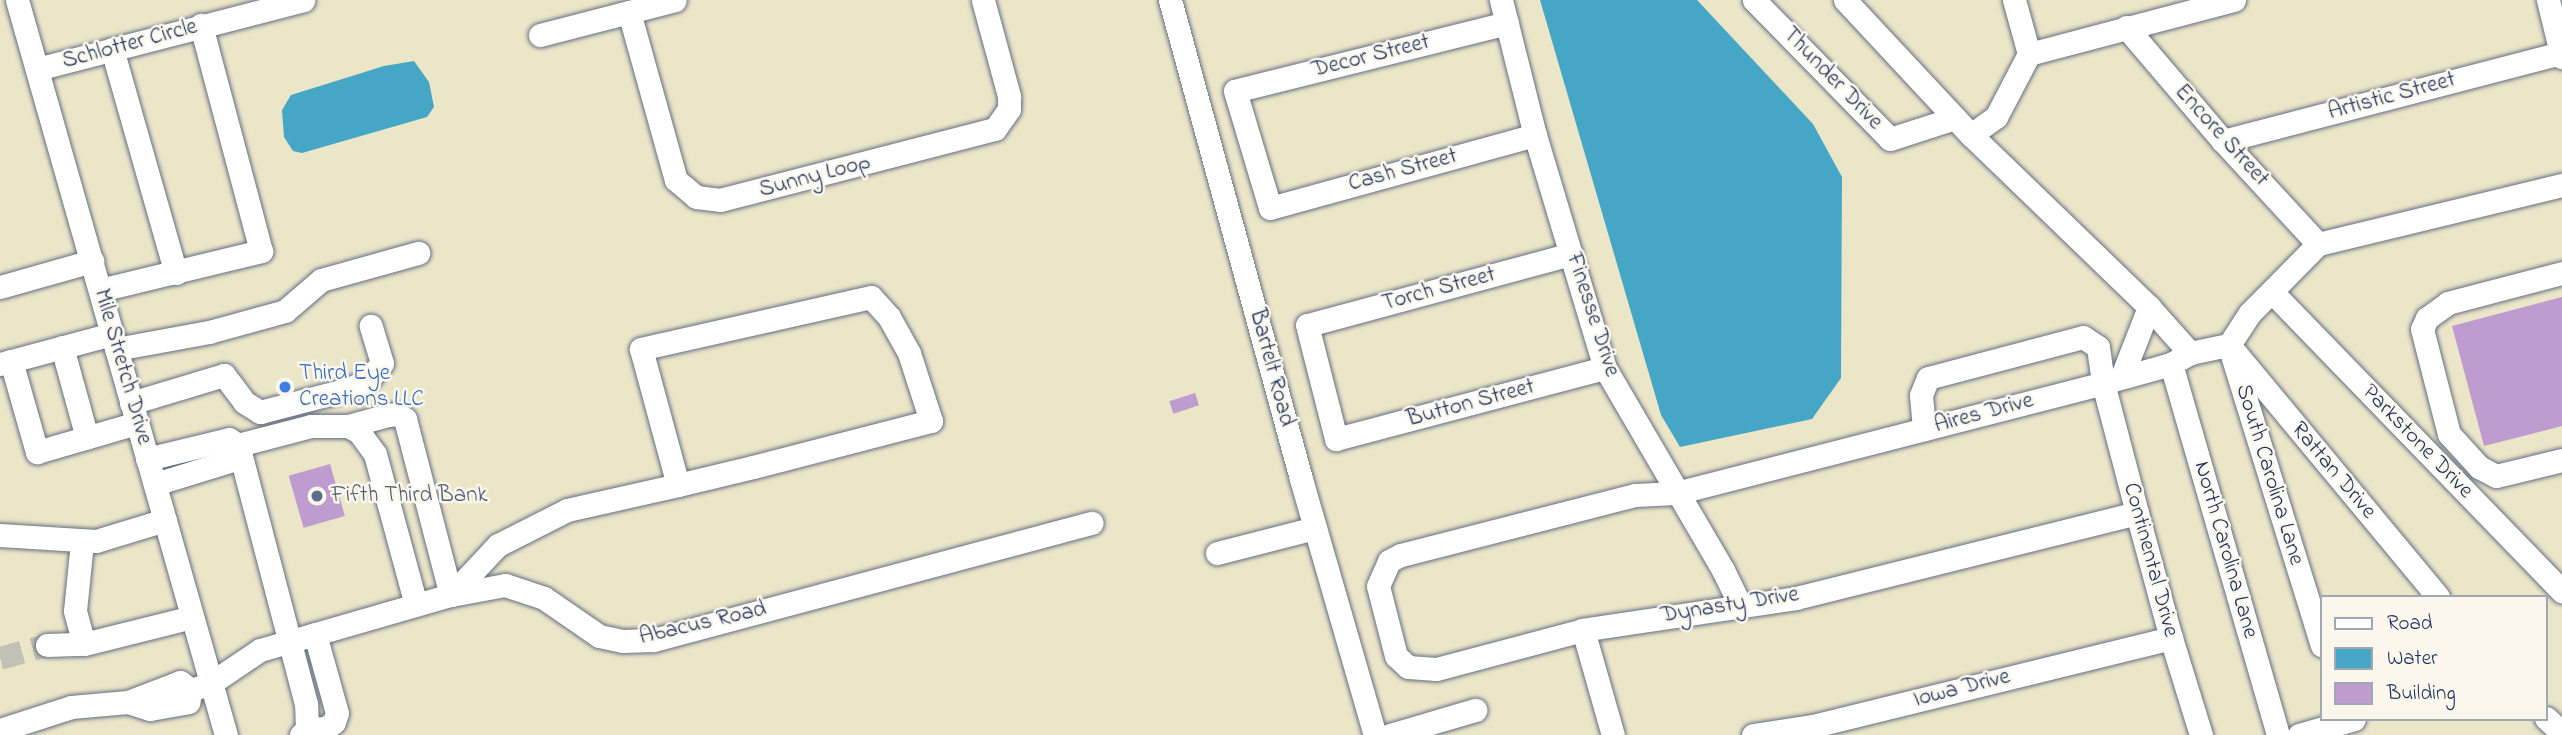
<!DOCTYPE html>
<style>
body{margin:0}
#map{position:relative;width:2562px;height:735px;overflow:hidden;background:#ece6c9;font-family:"Indie Flower",sans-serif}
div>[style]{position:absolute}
.water>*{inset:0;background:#46a6c5}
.building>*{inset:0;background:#be9ccf;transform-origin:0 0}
.minor-tunnel>*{height:23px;margin-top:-11.5px;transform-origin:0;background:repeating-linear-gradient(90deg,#c2c1b4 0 23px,transparent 0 34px)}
.roads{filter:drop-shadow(0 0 2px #646f83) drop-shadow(0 0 2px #646f83)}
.minor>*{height:23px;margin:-11.5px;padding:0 11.5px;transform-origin:11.5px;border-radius:11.5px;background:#fff}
.dots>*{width:19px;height:19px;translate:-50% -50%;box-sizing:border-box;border:4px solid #fbf7ec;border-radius:50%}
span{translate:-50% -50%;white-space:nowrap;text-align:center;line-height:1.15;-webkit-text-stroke:5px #fbf7ec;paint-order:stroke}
.street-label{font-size:23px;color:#1b2f5e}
.shop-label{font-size:23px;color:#366cbe}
.left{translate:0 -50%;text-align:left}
.service-label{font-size:23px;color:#4e5e75}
.legend{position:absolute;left:2320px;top:595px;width:228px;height:126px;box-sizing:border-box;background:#fbf7ec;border:2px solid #a1a7b3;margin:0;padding:9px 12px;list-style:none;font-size:21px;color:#1b2f5e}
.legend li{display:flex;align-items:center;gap:14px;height:35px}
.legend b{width:35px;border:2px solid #a1a7b3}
</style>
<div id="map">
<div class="water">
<div style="clip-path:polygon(1540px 0,1697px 0,1813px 124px,1842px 177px,1841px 378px,1812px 419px,1680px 447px,1661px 415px)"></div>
<div style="clip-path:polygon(414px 61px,429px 82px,434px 107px,427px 117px,302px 153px,293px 151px,284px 137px,282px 110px,291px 95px,384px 66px)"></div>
</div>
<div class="building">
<div style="clip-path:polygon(2562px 297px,2562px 426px,2484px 446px,2452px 326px)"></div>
<div style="left:1195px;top:393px;width:13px;height:27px;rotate:72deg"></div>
<div style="left:330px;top:464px;width:54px;height:43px;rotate:74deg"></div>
</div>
<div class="minor-tunnel">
<div style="left:0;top:658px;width:49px;rotate:-15.5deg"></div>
</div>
<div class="roads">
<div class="minor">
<div style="left:17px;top:0;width:764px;rotate:74.13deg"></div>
<div style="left:1170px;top:0;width:497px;rotate:74.7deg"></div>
<div style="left:1301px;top:479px;width:266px;rotate:73.9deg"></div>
<div style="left:1501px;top:0;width:139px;rotate:75.9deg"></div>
<div style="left:1535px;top:135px;width:243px;rotate:73.3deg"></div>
<div style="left:1605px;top:368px;width:234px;rotate:59.7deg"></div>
<div style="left:1723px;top:570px;width:39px;rotate:64deg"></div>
<div style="left:1754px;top:0;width:194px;rotate:45.6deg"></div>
<div style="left:1890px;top:139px;width:68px;rotate:-17.9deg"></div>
<div style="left:1845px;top:0;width:185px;rotate:47deg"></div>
<div style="left:1971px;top:135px;width:248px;rotate:44deg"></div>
<div style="left:2149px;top:307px;width:62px;rotate:48.3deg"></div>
<div style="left:2548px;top:0;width:59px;rotate:76.2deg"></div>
<div style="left:629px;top:12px;width:174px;rotate:74.4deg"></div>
<div style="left:676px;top:180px;width:26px;rotate:40deg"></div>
<div style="left:696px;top:197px;width:24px;rotate:7deg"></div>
<div style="left:720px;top:200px;width:284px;rotate:-14.5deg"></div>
<div style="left:995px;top:129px;width:24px;rotate:-55deg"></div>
<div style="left:1009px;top:109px;width:13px;rotate:-90deg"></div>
<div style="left:1009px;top:96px;width:99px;rotate:-105.2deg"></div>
<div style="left:1507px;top:23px;width:280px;rotate:166deg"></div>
<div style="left:1235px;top:91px;width:122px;rotate:73.3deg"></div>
<div style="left:1270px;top:208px;width:275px;rotate:-15.4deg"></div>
<div style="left:2126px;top:27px;width:150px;rotate:49.6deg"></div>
<div style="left:2223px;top:141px;width:140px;rotate:47.3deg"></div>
<div style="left:540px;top:35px;width:139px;rotate:-14.5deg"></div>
<div style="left:112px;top:49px;width:233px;rotate:74.1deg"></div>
<div style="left:2029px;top:54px;width:212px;rotate:-14.8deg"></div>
<div style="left:37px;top:69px;width:275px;rotate:-14.5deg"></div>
<div style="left:1971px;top:135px;width:31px;rotate:-36deg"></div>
<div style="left:1996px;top:117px;width:71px;rotate:-62.4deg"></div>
<div style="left:2029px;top:54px;width:56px;rotate:-105.5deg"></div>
<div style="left:2223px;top:141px;width:349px;rotate:-14.6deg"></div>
<div style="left:1571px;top:254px;width:273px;rotate:164.9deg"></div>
<div style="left:1307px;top:325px;width:118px;rotate:75.7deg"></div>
<div style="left:1336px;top:439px;width:278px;rotate:-14.8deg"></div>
<div style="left:2562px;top:273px;width:118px;rotate:165.3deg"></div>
<div style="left:2448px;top:303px;width:26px;rotate:144deg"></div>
<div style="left:2427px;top:318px;width:12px;rotate:114deg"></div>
<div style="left:2422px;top:329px;width:108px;rotate:75.6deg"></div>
<div style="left:2449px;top:434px;width:45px;rotate:47.7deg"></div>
<div style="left:2479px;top:467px;width:19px;rotate:28deg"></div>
<div style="left:2496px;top:476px;width:68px;rotate:-13.6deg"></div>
<div style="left:0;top:287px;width:96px;rotate:-15.8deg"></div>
<div style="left:100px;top:290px;width:166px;rotate:-13.6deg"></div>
<div style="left:261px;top:251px;width:234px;rotate:-104.9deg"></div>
<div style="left:2272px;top:292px;width:417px;rotate:45.9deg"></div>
<div style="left:2229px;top:345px;width:327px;rotate:50.3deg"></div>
<div style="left:62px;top:347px;width:94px;rotate:74.6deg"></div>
<div style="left:116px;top:349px;width:95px;rotate:-10.4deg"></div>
<div style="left:209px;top:332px;width:79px;rotate:-15.4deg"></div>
<div style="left:285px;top:311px;width:48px;rotate:-40.7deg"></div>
<div style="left:321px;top:280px;width:101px;rotate:-15.6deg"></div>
<div style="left:2232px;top:355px;width:304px;rotate:72.8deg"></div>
<div style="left:11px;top:361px;width:105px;rotate:-15deg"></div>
<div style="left:0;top:364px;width:11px;rotate:-15deg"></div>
<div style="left:11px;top:361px;width:95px;rotate:74.1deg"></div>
<div style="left:37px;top:452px;width:104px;rotate:-16.2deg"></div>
<div style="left:2171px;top:364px;width:386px;rotate:73.9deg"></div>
<div style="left:2122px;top:376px;width:74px;rotate:-68.6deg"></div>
<div style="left:131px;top:403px;width:97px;rotate:-16.8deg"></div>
<div style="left:224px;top:375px;width:34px;rotate:53deg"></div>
<div style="left:244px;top:402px;width:19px;rotate:32deg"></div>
<div style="left:260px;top:412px;width:92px;rotate:-14.5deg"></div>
<div style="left:349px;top:389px;width:21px;rotate:-25deg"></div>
<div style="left:368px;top:380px;width:22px;rotate:-51deg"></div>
<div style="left:382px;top:363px;width:39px;rotate:-107deg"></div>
<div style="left:348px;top:426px;width:41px;rotate:-15.4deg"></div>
<div style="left:388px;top:415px;width:10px;rotate:-6deg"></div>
<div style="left:398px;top:414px;width:9px;rotate:36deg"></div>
<div style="left:405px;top:419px;width:182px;rotate:75.4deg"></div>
<div style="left:1924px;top:429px;width:34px;rotate:-95deg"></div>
<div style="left:1921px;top:395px;width:18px;rotate:-68deg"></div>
<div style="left:1928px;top:378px;width:160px;rotate:-14.8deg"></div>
<div style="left:2083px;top:337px;width:18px;rotate:34deg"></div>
<div style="left:2098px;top:347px;width:36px;rotate:82deg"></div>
<div style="left:2103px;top:383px;width:134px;rotate:75.3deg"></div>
<div style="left:2137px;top:513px;width:130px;rotate:74.8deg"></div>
<div style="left:2171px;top:638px;width:102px;rotate:72.8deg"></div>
<div style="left:147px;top:459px;width:84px;rotate:-13.7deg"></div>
<div style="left:229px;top:439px;width:11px;rotate:34deg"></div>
<div style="left:238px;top:445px;width:14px;rotate:98deg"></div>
<div style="left:236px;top:459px;width:85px;rotate:162.8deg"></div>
<div style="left:2137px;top:513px;width:351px;rotate:166deg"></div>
<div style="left:1796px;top:598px;width:215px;rotate:171.5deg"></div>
<div style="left:1583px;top:630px;width:152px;rotate:165.1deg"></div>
<div style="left:1436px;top:669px;width:28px;rotate:-176deg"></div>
<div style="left:1408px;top:667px;width:16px;rotate:-137deg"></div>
<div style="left:1396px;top:656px;width:72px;rotate:-104.4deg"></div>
<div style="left:1378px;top:586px;width:27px;rotate:-66deg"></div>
<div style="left:1389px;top:561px;width:13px;rotate:-27deg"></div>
<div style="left:1401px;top:555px;width:242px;rotate:-14.4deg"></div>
<div style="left:1635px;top:495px;width:41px;rotate:-2.8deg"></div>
<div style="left:1676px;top:493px;width:441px;rotate:-14.4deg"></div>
<div style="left:2103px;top:383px;width:71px;rotate:-15.6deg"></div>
<div style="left:2171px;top:364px;width:22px;rotate:-30deg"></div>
<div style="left:2190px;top:353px;width:40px;rotate:-12deg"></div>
<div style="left:2229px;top:345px;width:38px;rotate:-57deg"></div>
<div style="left:2250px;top:313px;width:97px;rotate:-45.4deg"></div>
<div style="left:2318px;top:244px;width:251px;rotate:-13.6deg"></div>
<div style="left:0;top:535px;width:96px;rotate:3.6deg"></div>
<div style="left:96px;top:541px;width:72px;rotate:-16.9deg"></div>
<div style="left:82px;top:542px;width:69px;rotate:95.8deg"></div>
<div style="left:75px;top:611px;width:34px;rotate:75deg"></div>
<div style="left:84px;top:644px;width:111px;rotate:-14deg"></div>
<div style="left:1217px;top:553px;width:101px;rotate:-14.3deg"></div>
<div style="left:451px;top:595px;width:69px;rotate:-46.8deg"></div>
<div style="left:498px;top:545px;width:77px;rotate:-26.9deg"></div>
<div style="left:567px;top:510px;width:114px;rotate:-12.7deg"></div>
<div style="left:678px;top:485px;width:77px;rotate:-13.5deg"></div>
<div style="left:753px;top:467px;width:184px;rotate:-14.5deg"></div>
<div style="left:931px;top:421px;width:71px;rotate:-107.9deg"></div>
<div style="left:909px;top:353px;width:41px;rotate:-119.1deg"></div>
<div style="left:889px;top:317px;width:27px;rotate:-132deg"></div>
<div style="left:871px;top:297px;width:236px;rotate:167.3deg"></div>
<div style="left:641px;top:349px;width:141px;rotate:74.8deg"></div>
<div style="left:1583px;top:630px;width:109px;rotate:74.1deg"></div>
<div style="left:47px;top:645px;width:37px;rotate:-2deg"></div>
<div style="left:191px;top:690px;width:21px;rotate:-19deg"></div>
<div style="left:211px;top:683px;width:59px;rotate:-34deg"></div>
<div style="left:260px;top:650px;width:199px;rotate:-16.1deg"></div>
<div style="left:451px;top:595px;width:55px;rotate:-10.5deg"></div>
<div style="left:505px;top:585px;width:41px;rotate:18.4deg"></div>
<div style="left:544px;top:598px;width:67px;rotate:34.6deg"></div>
<div style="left:599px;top:636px;width:24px;rotate:12deg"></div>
<div style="left:622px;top:641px;width:32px;rotate:-2deg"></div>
<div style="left:654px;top:640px;width:453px;rotate:-15deg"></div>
<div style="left:128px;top:702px;width:56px;rotate:-21deg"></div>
<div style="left:180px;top:682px;width:14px;rotate:36deg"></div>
<div style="left:2546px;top:718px;width:22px;rotate:43deg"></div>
<div style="left:307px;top:729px;width:19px;rotate:-3deg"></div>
<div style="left:326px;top:728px;width:10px;rotate:-37deg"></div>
<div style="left:334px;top:722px;width:9px;rotate:-72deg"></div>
<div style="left:337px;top:713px;width:82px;rotate:-105.6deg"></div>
<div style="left:0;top:730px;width:75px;rotate:-17.9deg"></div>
<div style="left:71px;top:707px;width:57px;rotate:-5deg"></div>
<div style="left:128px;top:702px;width:23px;rotate:18deg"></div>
<div style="left:150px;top:709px;width:39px;rotate:-10deg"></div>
<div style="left:188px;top:702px;width:12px;rotate:-76deg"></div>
<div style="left:301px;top:735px;width:8px;rotate:-45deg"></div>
<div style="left:307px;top:729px;width:25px;rotate:-92deg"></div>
<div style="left:306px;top:704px;width:268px;rotate:-104.7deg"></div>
<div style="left:238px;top:445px;width:75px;rotate:-14.6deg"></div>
<div style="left:311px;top:426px;width:37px"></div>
<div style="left:348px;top:426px;width:13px;rotate:29deg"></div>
<div style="left:359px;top:432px;width:27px;rotate:54deg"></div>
<div style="left:375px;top:454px;width:156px;rotate:74.8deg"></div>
<div style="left:1390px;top:735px;width:89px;rotate:-16.4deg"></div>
<div style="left:1753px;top:735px;width:61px;rotate:-8.5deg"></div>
<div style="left:1813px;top:726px;width:369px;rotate:-13.8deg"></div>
<div style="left:2299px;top:735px;width:57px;rotate:-16.2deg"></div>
</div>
</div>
<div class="dots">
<div style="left:285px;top:387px;background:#3f7fe0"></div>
<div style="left:317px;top:496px;background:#5c6f8a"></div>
</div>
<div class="street-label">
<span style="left:130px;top:45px;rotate:-15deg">Schlotter Circle</span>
<span style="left:1371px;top:57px;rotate:-14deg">Decor Street</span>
<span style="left:1832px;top:79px;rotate:46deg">Thunder Drive</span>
<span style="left:2392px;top:97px;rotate:-15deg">Artistic Street</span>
<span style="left:2221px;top:136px;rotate:48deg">Encore Street</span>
<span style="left:1403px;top:171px;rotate:-15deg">Cash Street</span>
<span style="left:815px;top:177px;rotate:-15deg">Sunny Loop</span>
<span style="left:1439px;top:290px;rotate:-15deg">Torch Street</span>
<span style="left:1592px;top:315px;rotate:72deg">Finesse Drive</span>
<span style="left:122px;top:367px;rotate:74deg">Mile Stretch Drive</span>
<span style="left:1271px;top:368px;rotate:75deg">Bartelt Road</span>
<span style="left:1471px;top:404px;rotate:-15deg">Button Street</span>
<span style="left:1984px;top:414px;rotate:-15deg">Aires Drive</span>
<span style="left:2417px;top:442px;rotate:46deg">Parkstone Drive</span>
<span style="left:2333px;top:471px;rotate:50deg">Rattan Drive</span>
<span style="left:2269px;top:475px;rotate:73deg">South Carolina Lane</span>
<span style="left:2225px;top:550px;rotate:74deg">North Carolina Lane</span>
<span style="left:2150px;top:560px;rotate:75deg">Continental Drive</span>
<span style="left:1730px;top:606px;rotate:-9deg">Dynasty Drive</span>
<span style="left:703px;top:624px;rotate:-13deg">Abacus Road</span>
<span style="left:1962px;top:689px;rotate:-14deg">Iowa Drive</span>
</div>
<div class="shop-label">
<span class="left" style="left:299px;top:387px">Third Eye<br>Creations LLC</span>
</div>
<div class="service-label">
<span class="left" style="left:331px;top:496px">Fifth Third Bank</span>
</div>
<ul class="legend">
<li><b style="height:9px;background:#fff"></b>Road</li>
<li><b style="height:19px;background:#46a6c5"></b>Water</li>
<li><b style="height:19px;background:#be9ccf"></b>Building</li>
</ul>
</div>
